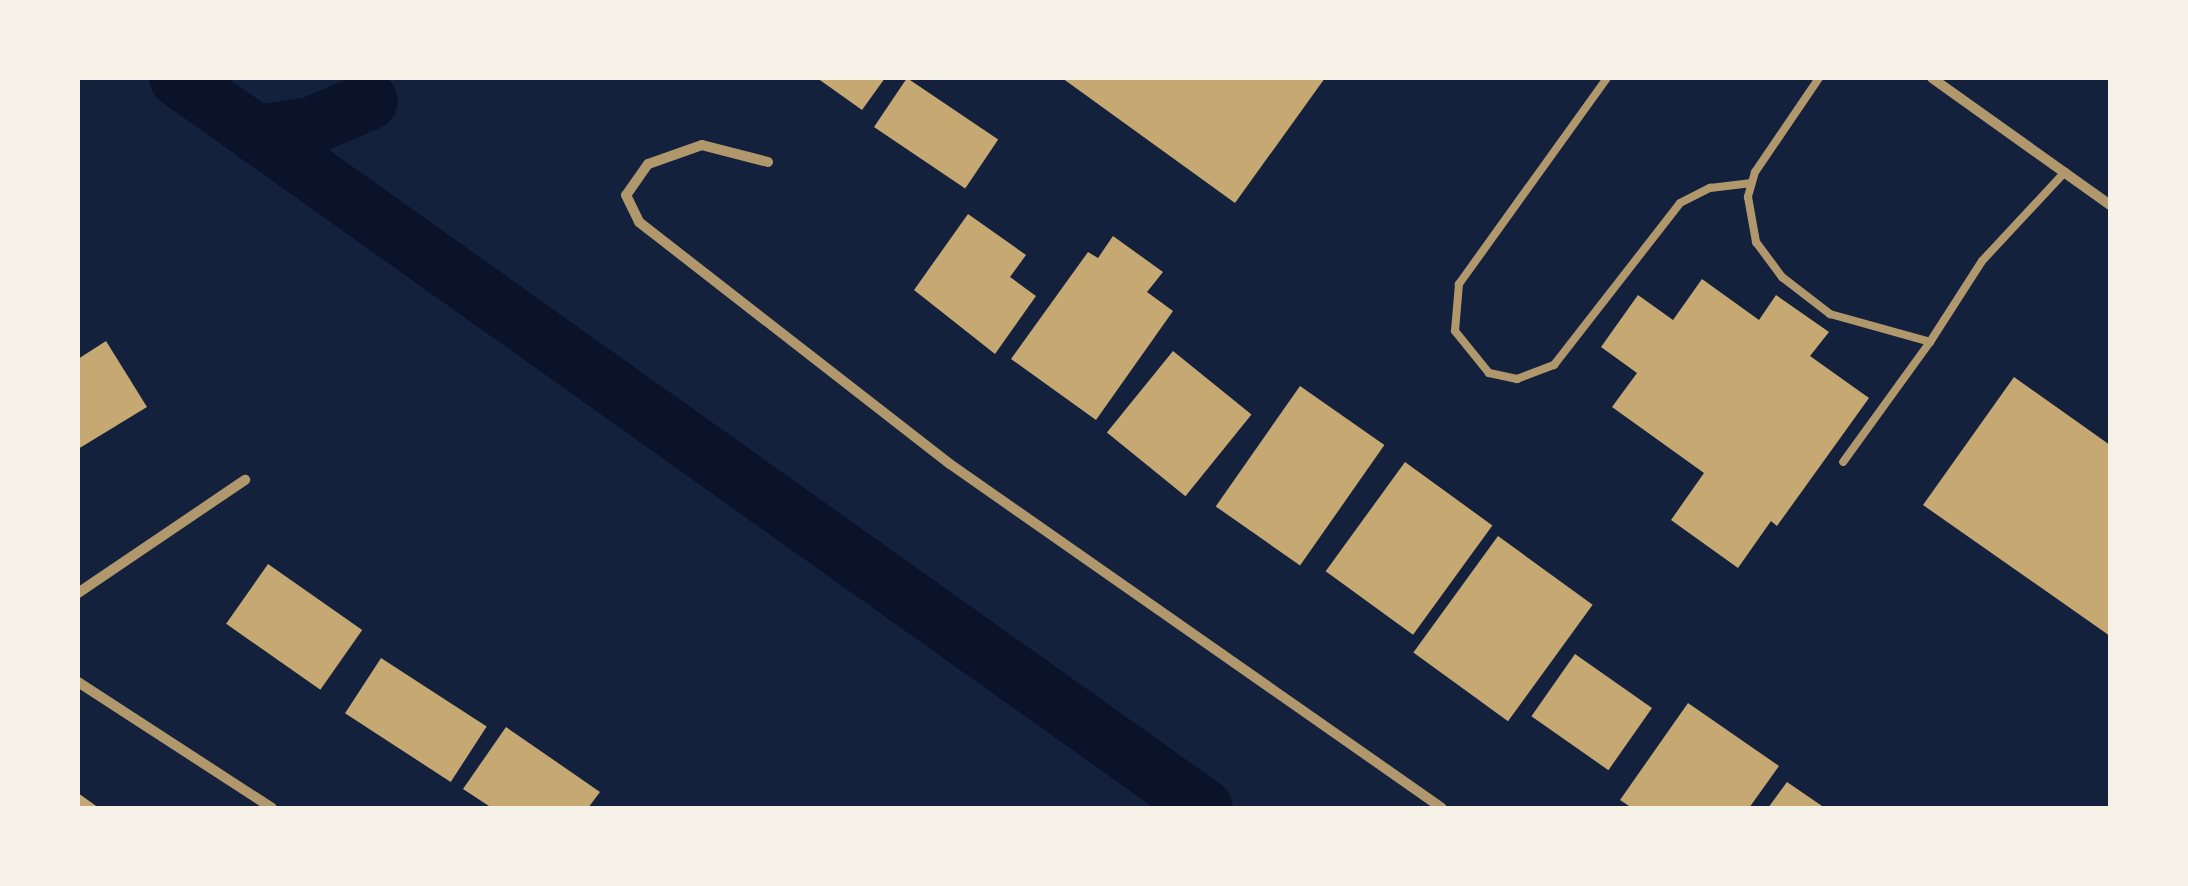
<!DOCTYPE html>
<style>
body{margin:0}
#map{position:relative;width:2188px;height:886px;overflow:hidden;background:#14213d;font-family:"Asap Condensed",sans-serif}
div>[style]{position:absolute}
.canal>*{height:58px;margin:-29px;padding:0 29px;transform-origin:29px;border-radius:29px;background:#0b132b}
.building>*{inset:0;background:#c6a872;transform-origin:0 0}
.service>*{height:8px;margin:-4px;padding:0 4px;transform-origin:4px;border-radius:4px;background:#b1986c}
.minor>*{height:10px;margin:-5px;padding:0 5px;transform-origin:5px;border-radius:5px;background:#b1986c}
span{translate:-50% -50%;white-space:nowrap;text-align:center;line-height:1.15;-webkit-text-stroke:9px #f6f1e7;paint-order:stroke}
.frame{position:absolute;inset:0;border:80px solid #f6f1e7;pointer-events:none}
</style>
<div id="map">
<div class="canal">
<div style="left:178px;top:78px;width:1259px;rotate:35.43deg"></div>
<div style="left:256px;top:134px;width:56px;rotate:-8.3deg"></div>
<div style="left:311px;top:126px;width:63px;rotate:-23.3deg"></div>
</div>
<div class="building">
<div style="clip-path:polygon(817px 78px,885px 78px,862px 110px)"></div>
<div style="left:907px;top:78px;width:110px;height:59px;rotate:34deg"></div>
<div style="clip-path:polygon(1062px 78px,1325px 78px,1235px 203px)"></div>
<div style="clip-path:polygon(968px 214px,1026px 255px,1010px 277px,1036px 296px,995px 354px,914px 290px)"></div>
<div style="clip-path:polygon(1113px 236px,1163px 272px,1147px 292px,1173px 311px,1096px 420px,1011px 359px,1088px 252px,1098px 258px)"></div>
<div style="clip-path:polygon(1702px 279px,1759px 320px,1776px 295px,1829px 332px,1810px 356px,1869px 398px,1777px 526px,1771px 521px,1738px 568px,1671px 520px,1704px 473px,1612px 407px,1637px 373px,1601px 347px,1638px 295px,1673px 320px)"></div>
<div style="clip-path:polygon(106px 341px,147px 407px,78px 449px,78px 359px)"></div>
<div style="left:1173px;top:351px;width:101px;height:105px;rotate:39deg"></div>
<div style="clip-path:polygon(2014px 377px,2110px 445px,2110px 636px,1923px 505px)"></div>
<div style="left:1300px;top:386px;width:103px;height:147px;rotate:35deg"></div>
<div style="left:1405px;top:462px;width:108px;height:135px;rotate:36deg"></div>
<div style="left:1498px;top:536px;width:117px;height:144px;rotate:36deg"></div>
<div style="left:268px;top:564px;width:115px;height:73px;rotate:35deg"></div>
<div style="left:1575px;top:654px;width:94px;height:76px;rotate:35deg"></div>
<div style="left:381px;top:658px;width:126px;height:66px;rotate:33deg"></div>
<div style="clip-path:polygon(1688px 703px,1779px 766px,1749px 808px,1632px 808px,1620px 800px)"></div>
<div style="clip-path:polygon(506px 727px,600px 792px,588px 808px,492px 808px,463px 789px)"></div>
<div style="clip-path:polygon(1787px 782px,1825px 808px,1768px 808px)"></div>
<div style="clip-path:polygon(78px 793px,99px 808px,78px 808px)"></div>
</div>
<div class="service">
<div style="left:1607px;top:78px;width:254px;rotate:125.7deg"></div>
<div style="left:1459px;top:284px;width:47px;rotate:94.9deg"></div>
<div style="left:1455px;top:331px;width:54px;rotate:51deg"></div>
<div style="left:1489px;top:373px;width:29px;rotate:12deg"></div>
<div style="left:1517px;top:379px;width:40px;rotate:-21deg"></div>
<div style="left:1554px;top:365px;width:205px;rotate:-52.1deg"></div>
<div style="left:1680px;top:203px;width:34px;rotate:-27deg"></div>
<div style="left:1710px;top:188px;width:42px;rotate:-6.8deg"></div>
<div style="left:1819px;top:78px;width:114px;rotate:124.2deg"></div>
<div style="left:1755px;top:172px;width:26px;rotate:106deg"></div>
<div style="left:1748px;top:197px;width:46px;rotate:79.9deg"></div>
<div style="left:1756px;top:242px;width:44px;rotate:53.4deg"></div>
<div style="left:1782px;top:277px;width:61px;rotate:37.6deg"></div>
<div style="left:1830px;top:314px;width:104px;rotate:15.6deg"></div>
<div style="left:1930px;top:342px;width:148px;rotate:125.9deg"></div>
<div style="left:1930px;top:342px;width:96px;rotate:-57.3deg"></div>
<div style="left:1982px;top:261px;width:122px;rotate:-47deg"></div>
</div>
<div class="minor">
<div style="left:1932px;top:78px;width:219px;rotate:35.5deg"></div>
<div style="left:768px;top:162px;width:68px;rotate:-165.6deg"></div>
<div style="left:702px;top:145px;width:57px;rotate:160.6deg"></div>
<div style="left:648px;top:164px;width:38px;rotate:125deg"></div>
<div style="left:626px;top:195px;width:30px;rotate:64deg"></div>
<div style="left:639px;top:222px;width:394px;rotate:37.9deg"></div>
<div style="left:950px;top:464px;width:600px;rotate:34.96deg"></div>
<div style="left:78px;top:593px;width:202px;rotate:-34.1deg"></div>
<div style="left:78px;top:682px;width:231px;rotate:33deg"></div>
</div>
<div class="frame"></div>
</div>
